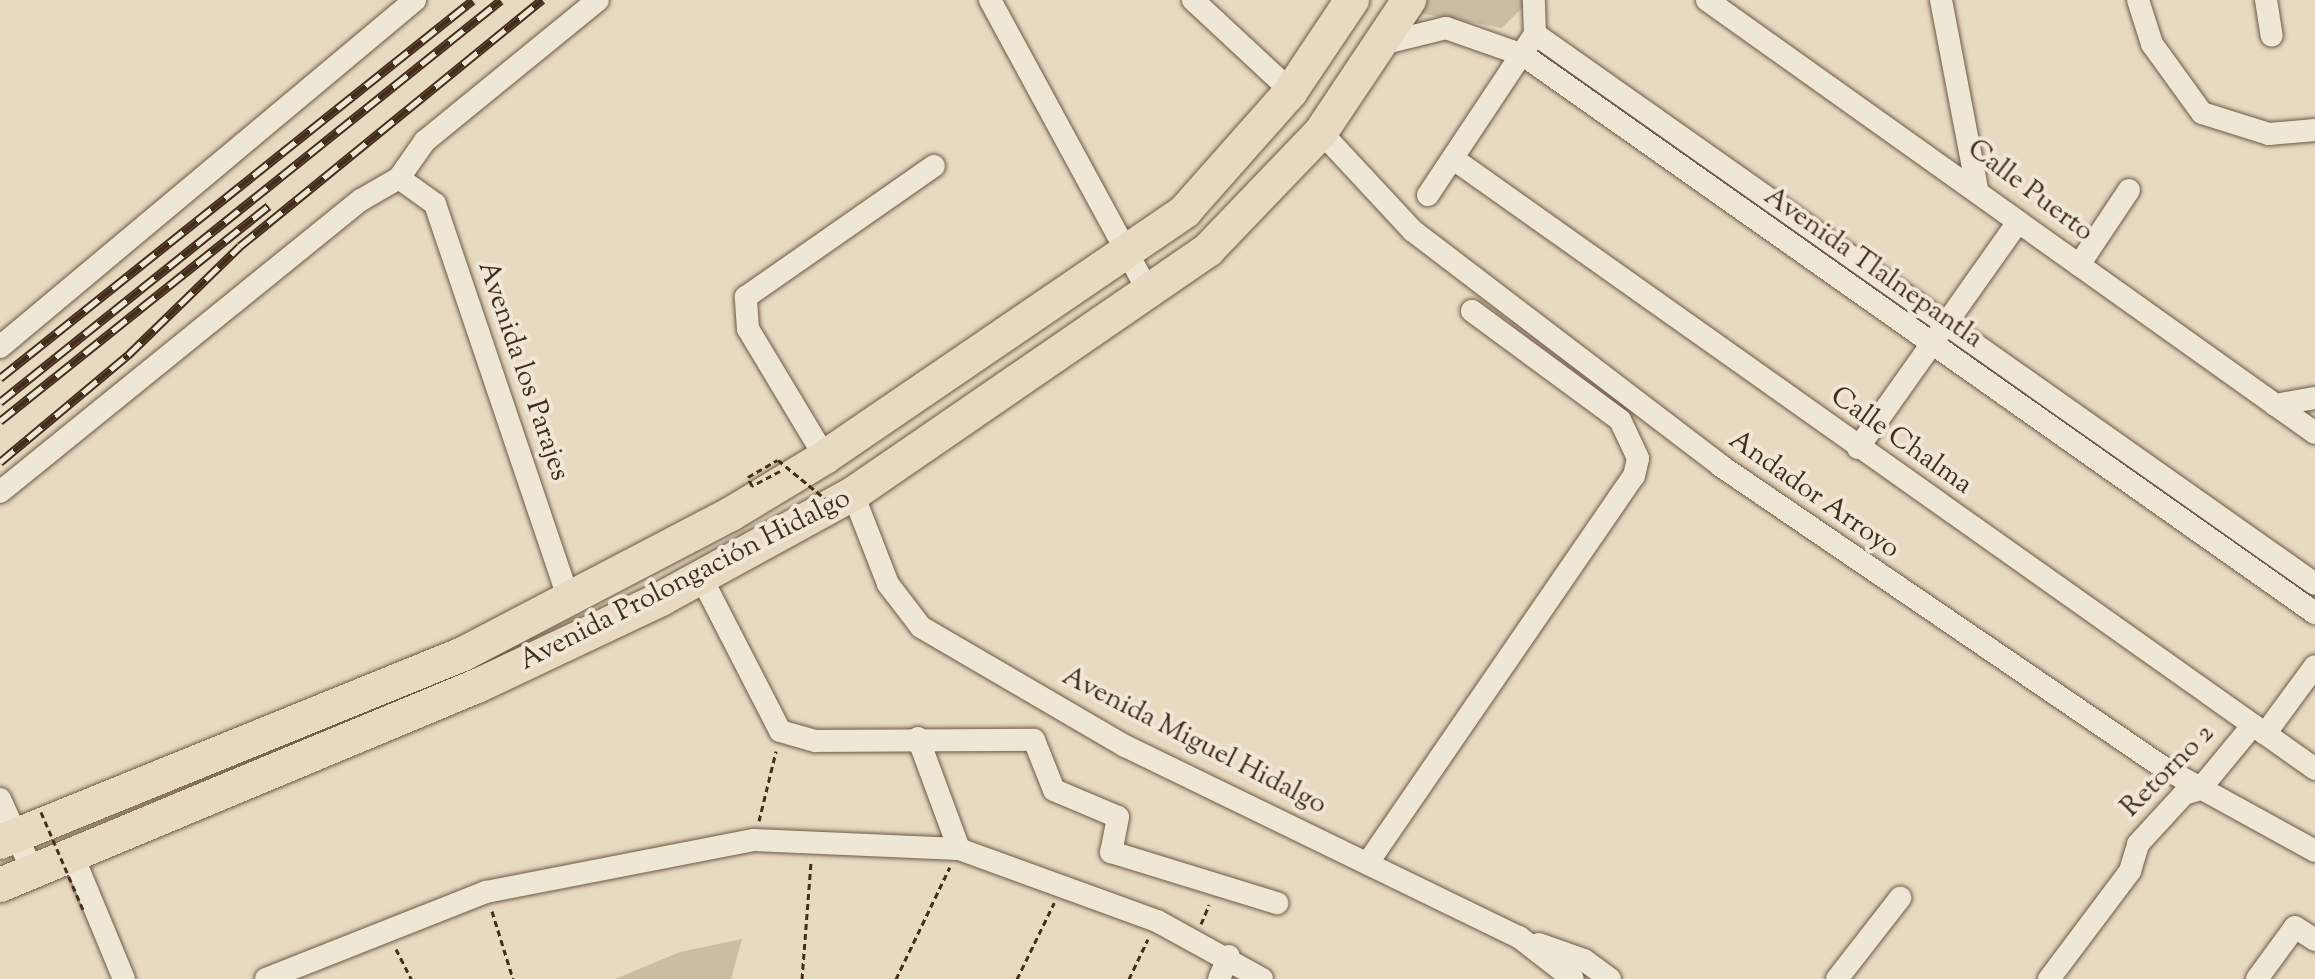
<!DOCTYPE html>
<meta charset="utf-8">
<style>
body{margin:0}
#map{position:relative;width:2315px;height:979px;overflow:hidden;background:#e7dac0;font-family:"Sorts Mill Goudy",serif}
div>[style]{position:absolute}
.green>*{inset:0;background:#cbbda4}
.path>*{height:3px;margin-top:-1.5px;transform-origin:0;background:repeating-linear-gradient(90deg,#452d1c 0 6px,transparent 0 10px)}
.roads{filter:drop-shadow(0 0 2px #6e5845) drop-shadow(0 0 2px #6e5845)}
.minor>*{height:22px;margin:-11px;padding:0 11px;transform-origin:11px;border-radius:11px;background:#efe7d6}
.highway>*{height:34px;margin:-17px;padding:0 17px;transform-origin:17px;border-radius:17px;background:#e7dac0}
.rail>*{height:9px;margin-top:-4.5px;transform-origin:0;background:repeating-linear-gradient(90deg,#efe7d6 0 18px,#452d1c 0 36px);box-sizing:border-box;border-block:2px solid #452d1c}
.path-bridge>*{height:3px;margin-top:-1.5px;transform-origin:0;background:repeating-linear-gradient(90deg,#452d1c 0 6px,transparent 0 10px)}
span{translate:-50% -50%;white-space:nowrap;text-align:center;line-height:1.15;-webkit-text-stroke:8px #efe7d6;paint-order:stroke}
.street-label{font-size:28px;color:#452d1c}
</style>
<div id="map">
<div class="green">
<div style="clip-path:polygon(1428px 0,1523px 0,1523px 7px,1502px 28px,1419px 13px)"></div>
<div style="clip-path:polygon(742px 939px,731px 979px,615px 979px,680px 952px)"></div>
</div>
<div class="path">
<div style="left:759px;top:821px;width:72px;rotate:-76.3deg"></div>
<div style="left:492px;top:911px;width:71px;rotate:72.8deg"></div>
<div style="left:1201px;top:924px;width:21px;rotate:-67deg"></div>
<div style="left:396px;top:949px;width:34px;rotate:63deg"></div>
<div style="left:802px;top:979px;width:118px;rotate:-85.6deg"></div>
<div style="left:896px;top:979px;width:124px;rotate:-64.3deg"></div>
<div style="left:1017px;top:979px;width:85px;rotate:-64deg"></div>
<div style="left:1129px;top:979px;width:44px;rotate:-64.6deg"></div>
</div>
<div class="roads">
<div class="minor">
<div style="left:990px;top:0;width:333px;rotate:61.5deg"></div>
<div style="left:1193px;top:0;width:134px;rotate:42.9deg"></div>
<div style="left:1707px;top:0;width:746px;rotate:35.46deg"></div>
<div style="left:1941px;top:0;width:191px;rotate:79.2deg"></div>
<div style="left:2138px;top:0;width:46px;rotate:72.3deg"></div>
<div style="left:2152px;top:44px;width:85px;rotate:54.1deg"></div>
<div style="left:2202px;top:113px;width:70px;rotate:17.4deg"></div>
<div style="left:2269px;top:134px;width:46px;rotate:-5deg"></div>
<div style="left:2266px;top:0;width:36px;rotate:81deg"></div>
<div style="left:1535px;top:34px;width:954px;rotate:35.19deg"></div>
<div style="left:1381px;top:44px;width:67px;rotate:-13.8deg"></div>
<div style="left:1446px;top:28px;width:82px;rotate:19.3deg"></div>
<div style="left:1523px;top:55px;width:969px;rotate:35.17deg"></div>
<div style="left:1321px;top:132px;width:135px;rotate:47.1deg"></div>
<div style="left:1413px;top:231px;width:387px;rotate:37.3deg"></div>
<div style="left:1721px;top:466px;width:536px;rotate:34.28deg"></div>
<div style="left:2164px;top:768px;width:172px;rotate:28.8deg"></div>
<div style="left:1455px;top:160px;width:1054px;rotate:35.3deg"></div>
<div style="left:399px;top:178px;width:44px;rotate:35.8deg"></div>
<div style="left:435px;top:204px;width:418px;rotate:71.3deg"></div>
<div style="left:1428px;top:195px;width:193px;rotate:-56.4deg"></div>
<div style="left:1535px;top:34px;width:34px;rotate:-92deg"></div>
<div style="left:2079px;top:265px;width:90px;rotate:-56.3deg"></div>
<div style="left:0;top:347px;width:541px;rotate:-39.9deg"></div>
<div style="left:2275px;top:405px;width:41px;rotate:-9.9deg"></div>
<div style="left:1858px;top:448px;width:277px;rotate:-54.7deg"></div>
<div style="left:825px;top:457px;width:149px;rotate:-121deg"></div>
<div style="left:748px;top:329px;width:32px;rotate:-94deg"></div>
<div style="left:746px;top:297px;width:229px;rotate:-34.9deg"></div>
<div style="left:0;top:492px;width:464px;rotate:-39deg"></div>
<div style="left:361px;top:200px;width:44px;rotate:-30.1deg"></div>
<div style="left:399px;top:178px;width:45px;rotate:-54.9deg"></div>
<div style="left:425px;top:141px;width:223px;rotate:-39.2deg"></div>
<div style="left:853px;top:494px;width:97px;rotate:68.7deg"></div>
<div style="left:888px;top:584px;width:54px;rotate:52.5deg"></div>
<div style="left:921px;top:627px;width:236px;rotate:30.3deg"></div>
<div style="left:1125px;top:746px;width:438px;rotate:25.9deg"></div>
<div style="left:1519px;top:937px;width:68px;rotate:37.9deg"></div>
<div style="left:701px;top:577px;width:173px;rotate:62.8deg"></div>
<div style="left:780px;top:731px;width:37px;rotate:16deg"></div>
<div style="left:816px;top:741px;width:218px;rotate:-0.3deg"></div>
<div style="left:1034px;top:740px;width:54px;rotate:68.2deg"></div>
<div style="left:1054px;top:790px;width:69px;rotate:22.9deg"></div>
<div style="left:1118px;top:817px;width:36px;rotate:101deg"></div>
<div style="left:1111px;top:852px;width:174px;rotate:17.1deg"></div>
<div style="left:2265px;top:734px;width:84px;rotate:-53.7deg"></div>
<div style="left:918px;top:738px;width:118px;rotate:69.7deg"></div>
<div style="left:0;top:799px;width:80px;rotate:65.7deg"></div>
<div style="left:73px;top:856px;width:133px;rotate:67.5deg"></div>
<div style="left:1369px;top:861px;width:467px;rotate:-55.5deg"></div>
<div style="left:1634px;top:476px;width:18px;rotate:-77deg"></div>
<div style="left:1638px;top:458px;width:42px;rotate:-115.3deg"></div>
<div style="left:1620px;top:420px;width:184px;rotate:-143.6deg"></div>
<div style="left:1539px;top:944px;width:48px;rotate:19.6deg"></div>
<div style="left:1584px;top:960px;width:32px;rotate:36deg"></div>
<div style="left:266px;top:979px;width:237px;rotate:-21.6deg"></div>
<div style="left:486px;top:892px;width:273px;rotate:-11deg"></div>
<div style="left:754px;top:840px;width:205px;rotate:2.5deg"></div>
<div style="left:959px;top:849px;width:211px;rotate:20deg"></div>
<div style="left:1157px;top:921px;width:120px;rotate:28.9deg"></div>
<div style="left:1219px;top:979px;width:25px;rotate:-67deg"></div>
<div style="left:1837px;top:979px;width:103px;rotate:-52.1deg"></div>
<div style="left:2049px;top:979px;width:135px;rotate:-53.1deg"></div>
<div style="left:2130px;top:871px;width:28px;rotate:-73deg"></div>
<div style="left:2138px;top:844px;width:68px;rotate:-47.4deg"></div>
<div style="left:2184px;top:794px;width:17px;rotate:-17deg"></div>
<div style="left:2200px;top:789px;width:83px;rotate:-50.4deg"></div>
<div style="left:2257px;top:979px;width:64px;rotate:-53.8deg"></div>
<div style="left:2295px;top:927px;width:24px;rotate:33deg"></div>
</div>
<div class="highway">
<div style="left:0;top:842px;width:500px;rotate:-22.1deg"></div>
<div style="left:463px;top:654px;width:302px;rotate:-27.6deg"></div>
<div style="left:731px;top:514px;width:110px;rotate:-31.2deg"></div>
<div style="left:825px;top:457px;width:436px;rotate:-34.3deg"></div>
<div style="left:1185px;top:211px;width:160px;rotate:-48.5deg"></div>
<div style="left:1291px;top:91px;width:110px;rotate:-56.2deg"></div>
<div style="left:0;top:885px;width:517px;rotate:-22.65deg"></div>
<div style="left:477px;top:686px;width:204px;rotate:-25.3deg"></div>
<div style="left:661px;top:599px;width:219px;rotate:-28.7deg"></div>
<div style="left:853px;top:494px;width:431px;rotate:-34.5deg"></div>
<div style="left:1208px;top:250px;width:163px;rotate:-46.2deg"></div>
<div style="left:1321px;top:132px;width:159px;rotate:-56.3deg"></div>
</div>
</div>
<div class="rail">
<div style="left:0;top:378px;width:605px;rotate:-38.63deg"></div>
<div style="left:0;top:402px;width:642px;rotate:-38.74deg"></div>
<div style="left:0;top:421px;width:344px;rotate:-38.7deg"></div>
<div style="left:0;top:462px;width:167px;rotate:-39.9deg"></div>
<div style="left:128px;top:355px;width:156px;rotate:-44.2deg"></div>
<div style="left:240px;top:246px;width:390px;rotate:-39.2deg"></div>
</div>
<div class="path-bridge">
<div style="left:780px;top:471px;width:32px;rotate:152deg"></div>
<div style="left:752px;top:486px;width:10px;rotate:-114deg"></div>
<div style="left:748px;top:477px;width:34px;rotate:-30deg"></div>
<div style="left:778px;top:460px;width:72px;rotate:39.4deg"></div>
<div style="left:834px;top:506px;width:49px;rotate:149.2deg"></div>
<div style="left:41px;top:812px;width:109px;rotate:66.7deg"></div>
</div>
<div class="street-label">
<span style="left:2030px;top:191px;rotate:37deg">Calle Puerto</span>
<span style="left:1873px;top:268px;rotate:35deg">Avenida Tlalnepantla</span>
<span style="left:523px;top:371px;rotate:71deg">Avenida los Parajes</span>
<span style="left:1901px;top:441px;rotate:35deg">Calle Chalma</span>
<span style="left:1814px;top:495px;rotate:35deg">Andador Arroyo</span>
<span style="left:685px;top:580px;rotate:-27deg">Avenida Prolongación Hidalgo</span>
<span style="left:1194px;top:741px;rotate:27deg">Avenida Miguel Hidalgo</span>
<span style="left:2168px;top:771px;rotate:-45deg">Retorno 2</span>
</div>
</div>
